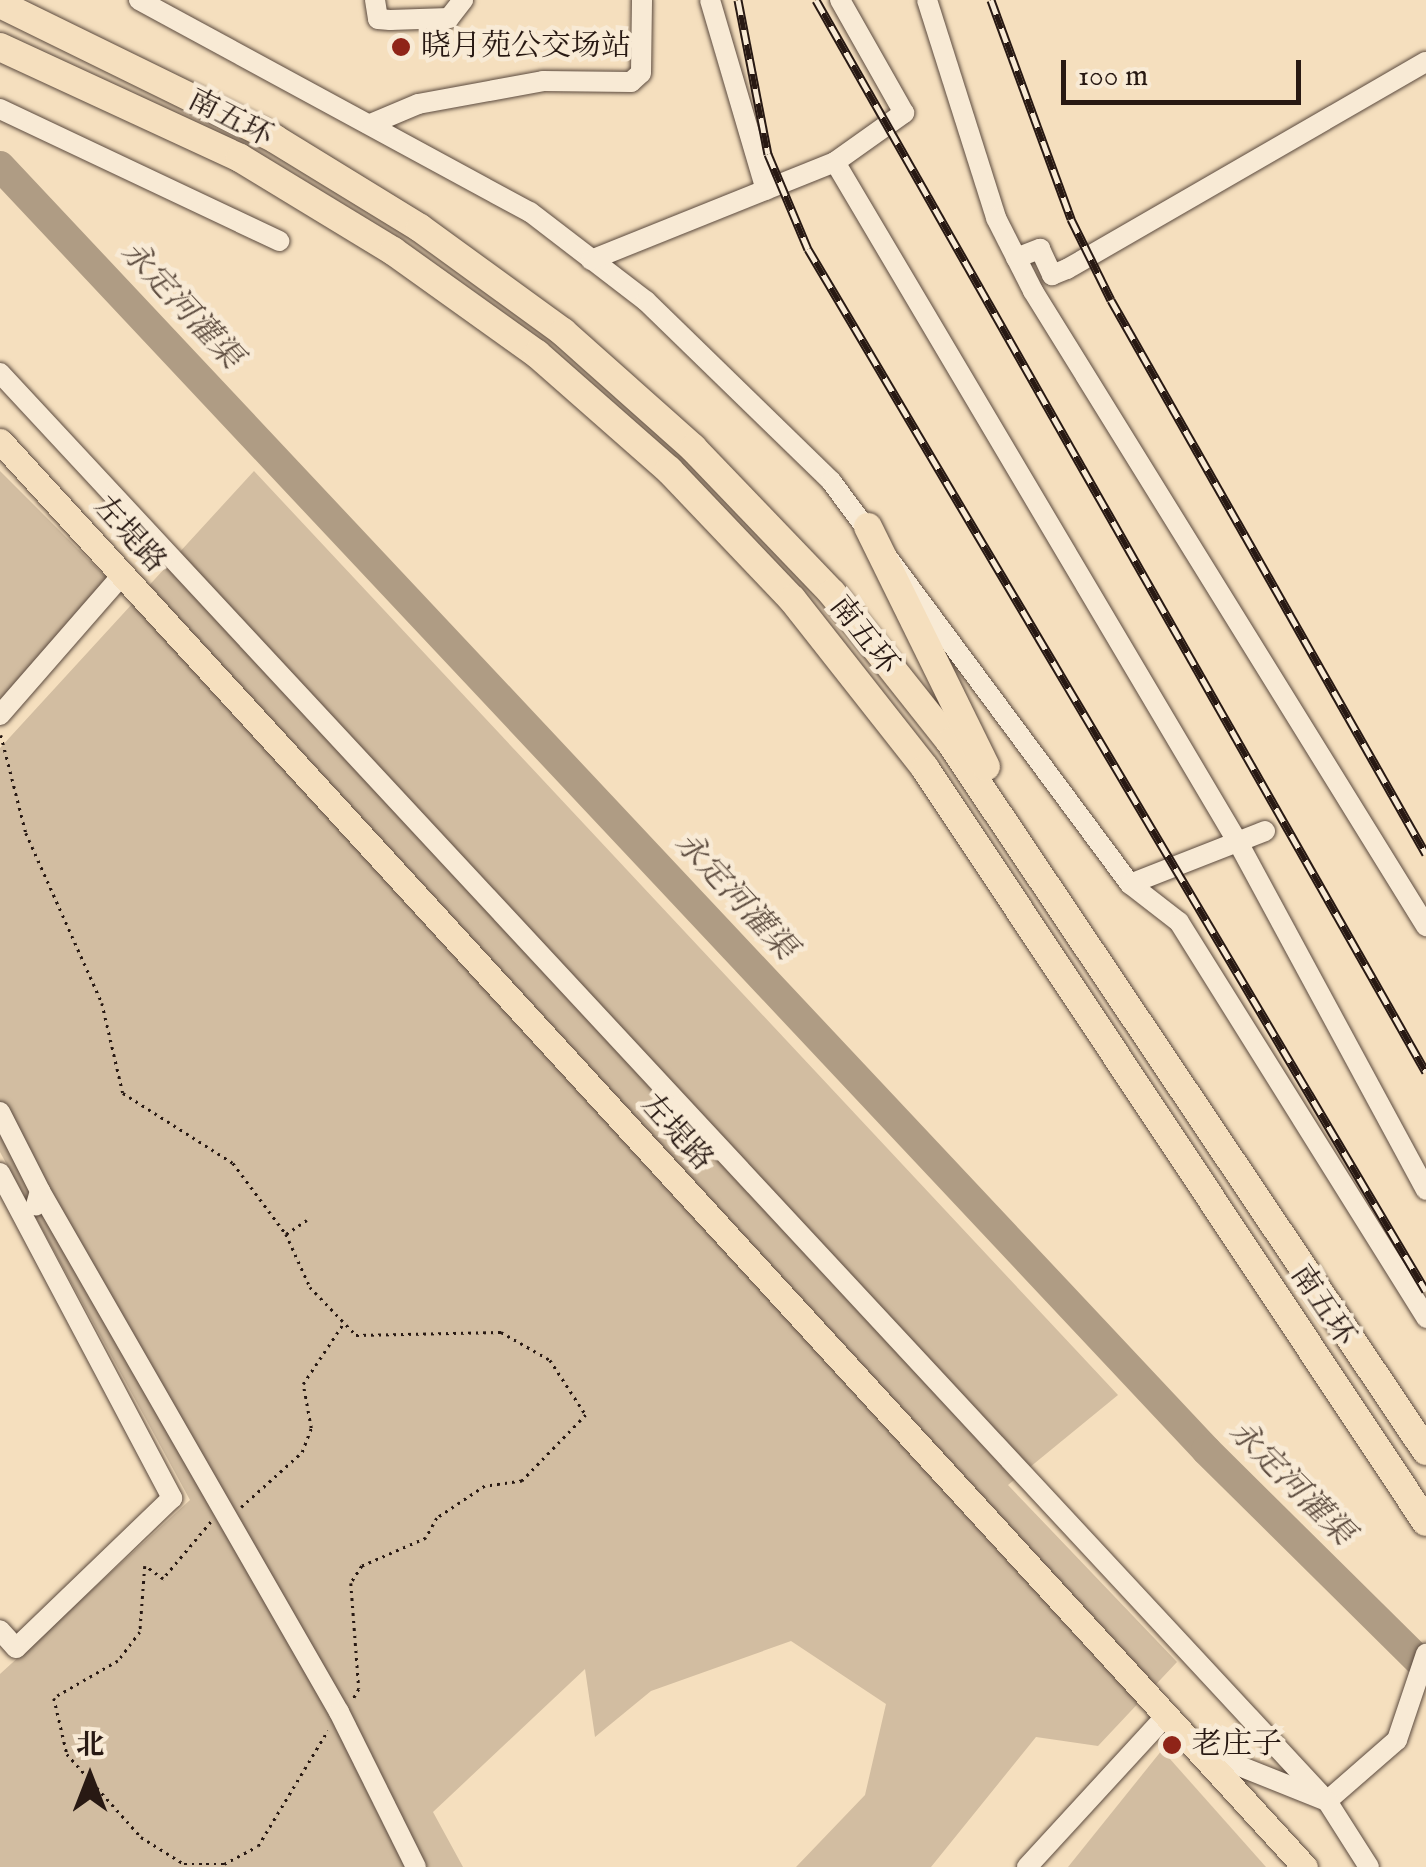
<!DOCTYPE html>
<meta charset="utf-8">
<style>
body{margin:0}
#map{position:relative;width:1426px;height:1867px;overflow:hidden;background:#f5dfbe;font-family:"IM FELL English","Noto Serif SC",serif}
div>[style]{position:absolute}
.green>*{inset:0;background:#d2bda1}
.river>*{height:30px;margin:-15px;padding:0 15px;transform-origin:15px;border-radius:15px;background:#af9c84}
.path>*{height:2.5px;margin-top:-1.25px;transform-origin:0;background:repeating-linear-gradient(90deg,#281913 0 2.5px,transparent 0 7.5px)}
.roads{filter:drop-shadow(0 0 2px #5b4a3e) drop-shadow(0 0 2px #5b4a3e)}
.minor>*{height:20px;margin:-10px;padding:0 10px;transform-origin:10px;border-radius:10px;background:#f8ead5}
.major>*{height:25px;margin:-12.5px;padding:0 12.5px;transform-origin:12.5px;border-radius:12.5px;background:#f5dfbe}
.highway>*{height:28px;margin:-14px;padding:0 14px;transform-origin:14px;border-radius:14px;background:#f5dfbe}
.rail>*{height:9px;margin-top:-4.5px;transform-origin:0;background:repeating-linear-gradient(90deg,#f8ead5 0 15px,#281913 0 30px);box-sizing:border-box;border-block:2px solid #281913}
.dots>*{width:28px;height:28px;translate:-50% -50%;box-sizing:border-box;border:5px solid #f8ead5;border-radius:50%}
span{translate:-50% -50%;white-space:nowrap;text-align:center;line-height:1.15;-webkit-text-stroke:9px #f8ead5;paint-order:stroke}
.poi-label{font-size:30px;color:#281913}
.left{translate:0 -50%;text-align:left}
.street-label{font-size:30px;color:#281913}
.water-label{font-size:32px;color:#5e4d40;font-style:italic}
.north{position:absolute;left:40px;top:1727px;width:100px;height:100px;-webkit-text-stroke:8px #f8ead5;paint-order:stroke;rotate:0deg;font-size:28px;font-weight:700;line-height:40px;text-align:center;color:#281913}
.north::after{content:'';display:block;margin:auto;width:35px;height:45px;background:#281913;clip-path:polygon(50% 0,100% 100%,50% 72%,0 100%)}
.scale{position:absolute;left:1061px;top:60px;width:240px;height:45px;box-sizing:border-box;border:5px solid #281913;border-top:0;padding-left:12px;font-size:30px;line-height:35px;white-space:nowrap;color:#281913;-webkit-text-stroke:8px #f8ead5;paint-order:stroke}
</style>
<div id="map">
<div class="green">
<div style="clip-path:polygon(0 471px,114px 585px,0 717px)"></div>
<div style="clip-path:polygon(254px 471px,1118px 1395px,1008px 1485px,1177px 1662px,1098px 1746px,1036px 1737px,931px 1867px,796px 1867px,865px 1795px,886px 1704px,791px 1641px,651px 1691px,595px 1737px,585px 1669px,433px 1812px,463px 1867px,0 1867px,0 1674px,190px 1500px,0 1152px,0 748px)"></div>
<div style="clip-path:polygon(1162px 1750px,1266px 1867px,1068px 1867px)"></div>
</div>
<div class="river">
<div style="left:0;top:166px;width:1762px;rotate:46.79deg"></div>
<div style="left:1206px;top:1450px;width:310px;rotate:44.7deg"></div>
</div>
<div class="path">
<div style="left:1px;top:735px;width:101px;rotate:75.7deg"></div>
<div style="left:26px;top:833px;width:186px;rotate:65.9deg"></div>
<div style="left:102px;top:1003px;width:92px;rotate:76.9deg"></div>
<div style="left:123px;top:1093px;width:130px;rotate:32.5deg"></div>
<div style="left:233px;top:1163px;width:89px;rotate:53.3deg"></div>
<div style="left:286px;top:1234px;width:25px;rotate:-34deg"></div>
<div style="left:286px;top:1234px;width:58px;rotate:65.6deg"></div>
<div style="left:310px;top:1287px;width:66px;rotate:46.2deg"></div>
<div style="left:356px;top:1335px;width:145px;rotate:-1.2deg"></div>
<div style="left:501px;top:1332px;width:56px;rotate:29.7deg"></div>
<div style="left:550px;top:1360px;width:66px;rotate:56.8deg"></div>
<div style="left:586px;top:1415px;width:92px;rotate:134.1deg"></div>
<div style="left:522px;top:1481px;width:37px;rotate:172deg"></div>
<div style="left:485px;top:1486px;width:58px;rotate:146.3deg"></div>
<div style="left:437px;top:1518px;width:23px;rotate:119deg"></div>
<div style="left:426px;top:1538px;width:70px;rotate:156.4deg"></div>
<div style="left:362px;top:1566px;width:20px;rotate:123deg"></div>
<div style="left:351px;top:1583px;width:106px;rotate:85.7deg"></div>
<div style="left:359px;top:1689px;width:14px;rotate:120deg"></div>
<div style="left:241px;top:1507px;width:82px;rotate:-42deg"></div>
<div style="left:302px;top:1452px;width:26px;rotate:-69deg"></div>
<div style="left:311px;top:1428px;width:45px;rotate:-100.3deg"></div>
<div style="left:303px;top:1384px;width:72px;rotate:-56.3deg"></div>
<div style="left:211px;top:1522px;width:75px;rotate:130.1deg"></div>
<div style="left:163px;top:1579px;width:22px;rotate:-144deg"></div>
<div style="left:145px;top:1566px;width:66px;rotate:94.3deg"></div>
<div style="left:140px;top:1632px;width:36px;rotate:127deg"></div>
<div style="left:118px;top:1661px;width:74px;rotate:150deg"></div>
<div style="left:54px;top:1698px;width:57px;rotate:76.9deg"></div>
<div style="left:67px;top:1754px;width:111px;rotate:48.3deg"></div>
<div style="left:141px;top:1837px;width:51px;rotate:32.1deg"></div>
<div style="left:184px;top:1864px;width:40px"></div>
<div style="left:224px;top:1864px;width:38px;rotate:-28deg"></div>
<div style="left:258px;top:1846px;width:135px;rotate:-58.9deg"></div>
</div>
<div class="roads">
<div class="minor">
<div style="left:139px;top:0;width:445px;rotate:28.5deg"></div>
<div style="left:530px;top:212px;width:146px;rotate:37.5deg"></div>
<div style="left:646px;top:301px;width:258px;rotate:44.2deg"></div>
<div style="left:831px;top:481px;width:502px;rotate:53.43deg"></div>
<div style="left:1130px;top:884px;width:62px;rotate:37.8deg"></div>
<div style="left:1179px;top:922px;width:467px;rotate:58deg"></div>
<div style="left:375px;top:0;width:19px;rotate:81deg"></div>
<div style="left:378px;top:19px;width:12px;rotate:5deg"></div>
<div style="left:390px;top:20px;width:59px;rotate:-1.9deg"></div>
<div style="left:449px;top:18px;width:23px;rotate:-52deg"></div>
<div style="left:710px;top:0;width:198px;rotate:73.6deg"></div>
<div style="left:927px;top:0;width:229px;rotate:72.4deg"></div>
<div style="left:996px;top:218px;width:82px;rotate:63.1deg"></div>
<div style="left:1033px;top:291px;width:747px;rotate:58.25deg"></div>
<div style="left:0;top:109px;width:309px;rotate:25.3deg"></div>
<div style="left:373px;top:123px;width:49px;rotate:-22.9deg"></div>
<div style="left:418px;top:104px;width:127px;rotate:-10.4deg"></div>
<div style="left:543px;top:81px;width:88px;rotate:0.7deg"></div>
<div style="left:631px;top:82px;width:13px;rotate:-42deg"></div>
<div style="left:641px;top:73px;width:73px;rotate:-89.2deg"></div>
<div style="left:835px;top:162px;width:795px;rotate:59.37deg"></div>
<div style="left:1240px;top:846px;width:391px;rotate:61.6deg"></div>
<div style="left:1016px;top:258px;width:26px;rotate:-21deg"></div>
<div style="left:1040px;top:249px;width:29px;rotate:65deg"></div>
<div style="left:1052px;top:275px;width:16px;rotate:-22deg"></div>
<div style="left:1067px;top:269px;width:414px;rotate:-30deg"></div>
<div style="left:591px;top:260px;width:263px;rotate:-21.9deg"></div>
<div style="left:835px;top:162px;width:85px;rotate:-35.4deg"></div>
<div style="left:904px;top:113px;width:130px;rotate:-119.5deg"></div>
<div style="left:0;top:373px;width:1949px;rotate:47.1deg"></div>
<div style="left:1327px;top:1801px;width:93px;rotate:-41.1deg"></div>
<div style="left:1397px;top:1740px;width:91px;rotate:-71.4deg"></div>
<div style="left:0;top:715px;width:186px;rotate:-48.9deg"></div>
<div style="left:1130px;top:884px;width:145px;rotate:-21.4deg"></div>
<div style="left:0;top:1112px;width:89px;rotate:63.1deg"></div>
<div style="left:40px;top:1191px;width:15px;rotate:106deg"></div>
<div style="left:0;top:1173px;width:368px;rotate:62.1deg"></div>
<div style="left:172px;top:1498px;width:216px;rotate:136.1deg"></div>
<div style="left:16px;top:1648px;width:24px;rotate:-132deg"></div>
<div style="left:40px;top:1191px;width:601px;rotate:60.15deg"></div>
<div style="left:339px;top:1712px;width:173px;rotate:63.6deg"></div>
<div style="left:1202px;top:1751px;width:135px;rotate:21.8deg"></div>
<div style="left:1327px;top:1801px;width:78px;rotate:57.5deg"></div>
<div style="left:1027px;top:1867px;width:205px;rotate:-47.4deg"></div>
</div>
<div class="major">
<div style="left:0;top:441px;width:1933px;rotate:47.54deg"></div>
</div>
<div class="highway">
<div style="left:0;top:4px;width:306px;rotate:26.1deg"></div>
<div style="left:275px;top:139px;width:170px;rotate:31.5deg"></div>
<div style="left:420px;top:228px;width:177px;rotate:36deg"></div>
<div style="left:563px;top:332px;width:174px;rotate:41.7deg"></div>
<div style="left:693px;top:448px;width:201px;rotate:46.2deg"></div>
<div style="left:832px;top:593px;width:190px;rotate:51.6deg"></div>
<div style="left:950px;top:742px;width:854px;rotate:56.12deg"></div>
<div style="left:0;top:47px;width:264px;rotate:24.8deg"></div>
<div style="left:240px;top:158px;width:179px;rotate:31.3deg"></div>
<div style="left:393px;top:251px;width:177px;rotate:35.6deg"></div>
<div style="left:537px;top:354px;width:176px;rotate:41.3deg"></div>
<div style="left:669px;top:470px;width:178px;rotate:46.4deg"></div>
<div style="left:792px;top:599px;width:215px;rotate:51.8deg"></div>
<div style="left:925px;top:768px;width:905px;rotate:56.4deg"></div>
<div style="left:868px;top:527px;width:267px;rotate:63.8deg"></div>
</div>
</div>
<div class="rail">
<div style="left:738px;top:0;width:157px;rotate:79deg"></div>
<div style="left:768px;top:154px;width:103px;rotate:67.2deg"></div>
<div style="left:808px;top:249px;width:1211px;rotate:59.33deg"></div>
<div style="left:816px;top:0;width:1233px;rotate:60.36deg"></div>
<div style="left:991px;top:0;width:233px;rotate:69.9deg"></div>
<div style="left:1071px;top:219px;width:90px;rotate:63.7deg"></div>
<div style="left:1111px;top:300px;width:637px;rotate:60.38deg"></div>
</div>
<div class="dots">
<div style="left:401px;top:47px;background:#8f2418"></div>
<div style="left:1172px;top:1745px;background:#8f2418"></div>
</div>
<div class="poi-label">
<span class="left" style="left:421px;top:47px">晓月苑公交场站</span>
<span class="left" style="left:1192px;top:1745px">老庄子</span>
</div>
<div class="street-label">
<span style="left:230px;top:119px;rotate:27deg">南五环</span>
<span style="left:129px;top:535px;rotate:48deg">左堤路</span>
<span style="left:863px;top:636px;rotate:52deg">南五环</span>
<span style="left:676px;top:1133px;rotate:48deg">左堤路</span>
<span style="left:1322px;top:1306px;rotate:56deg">南五环</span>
</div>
<div class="water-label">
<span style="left:180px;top:306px;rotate:47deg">永定河灌渠</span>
<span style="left:734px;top:897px;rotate:47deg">永定河灌渠</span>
<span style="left:1290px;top:1484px;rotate:45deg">永定河灌渠</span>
</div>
<div class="north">北</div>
<div class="scale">100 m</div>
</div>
